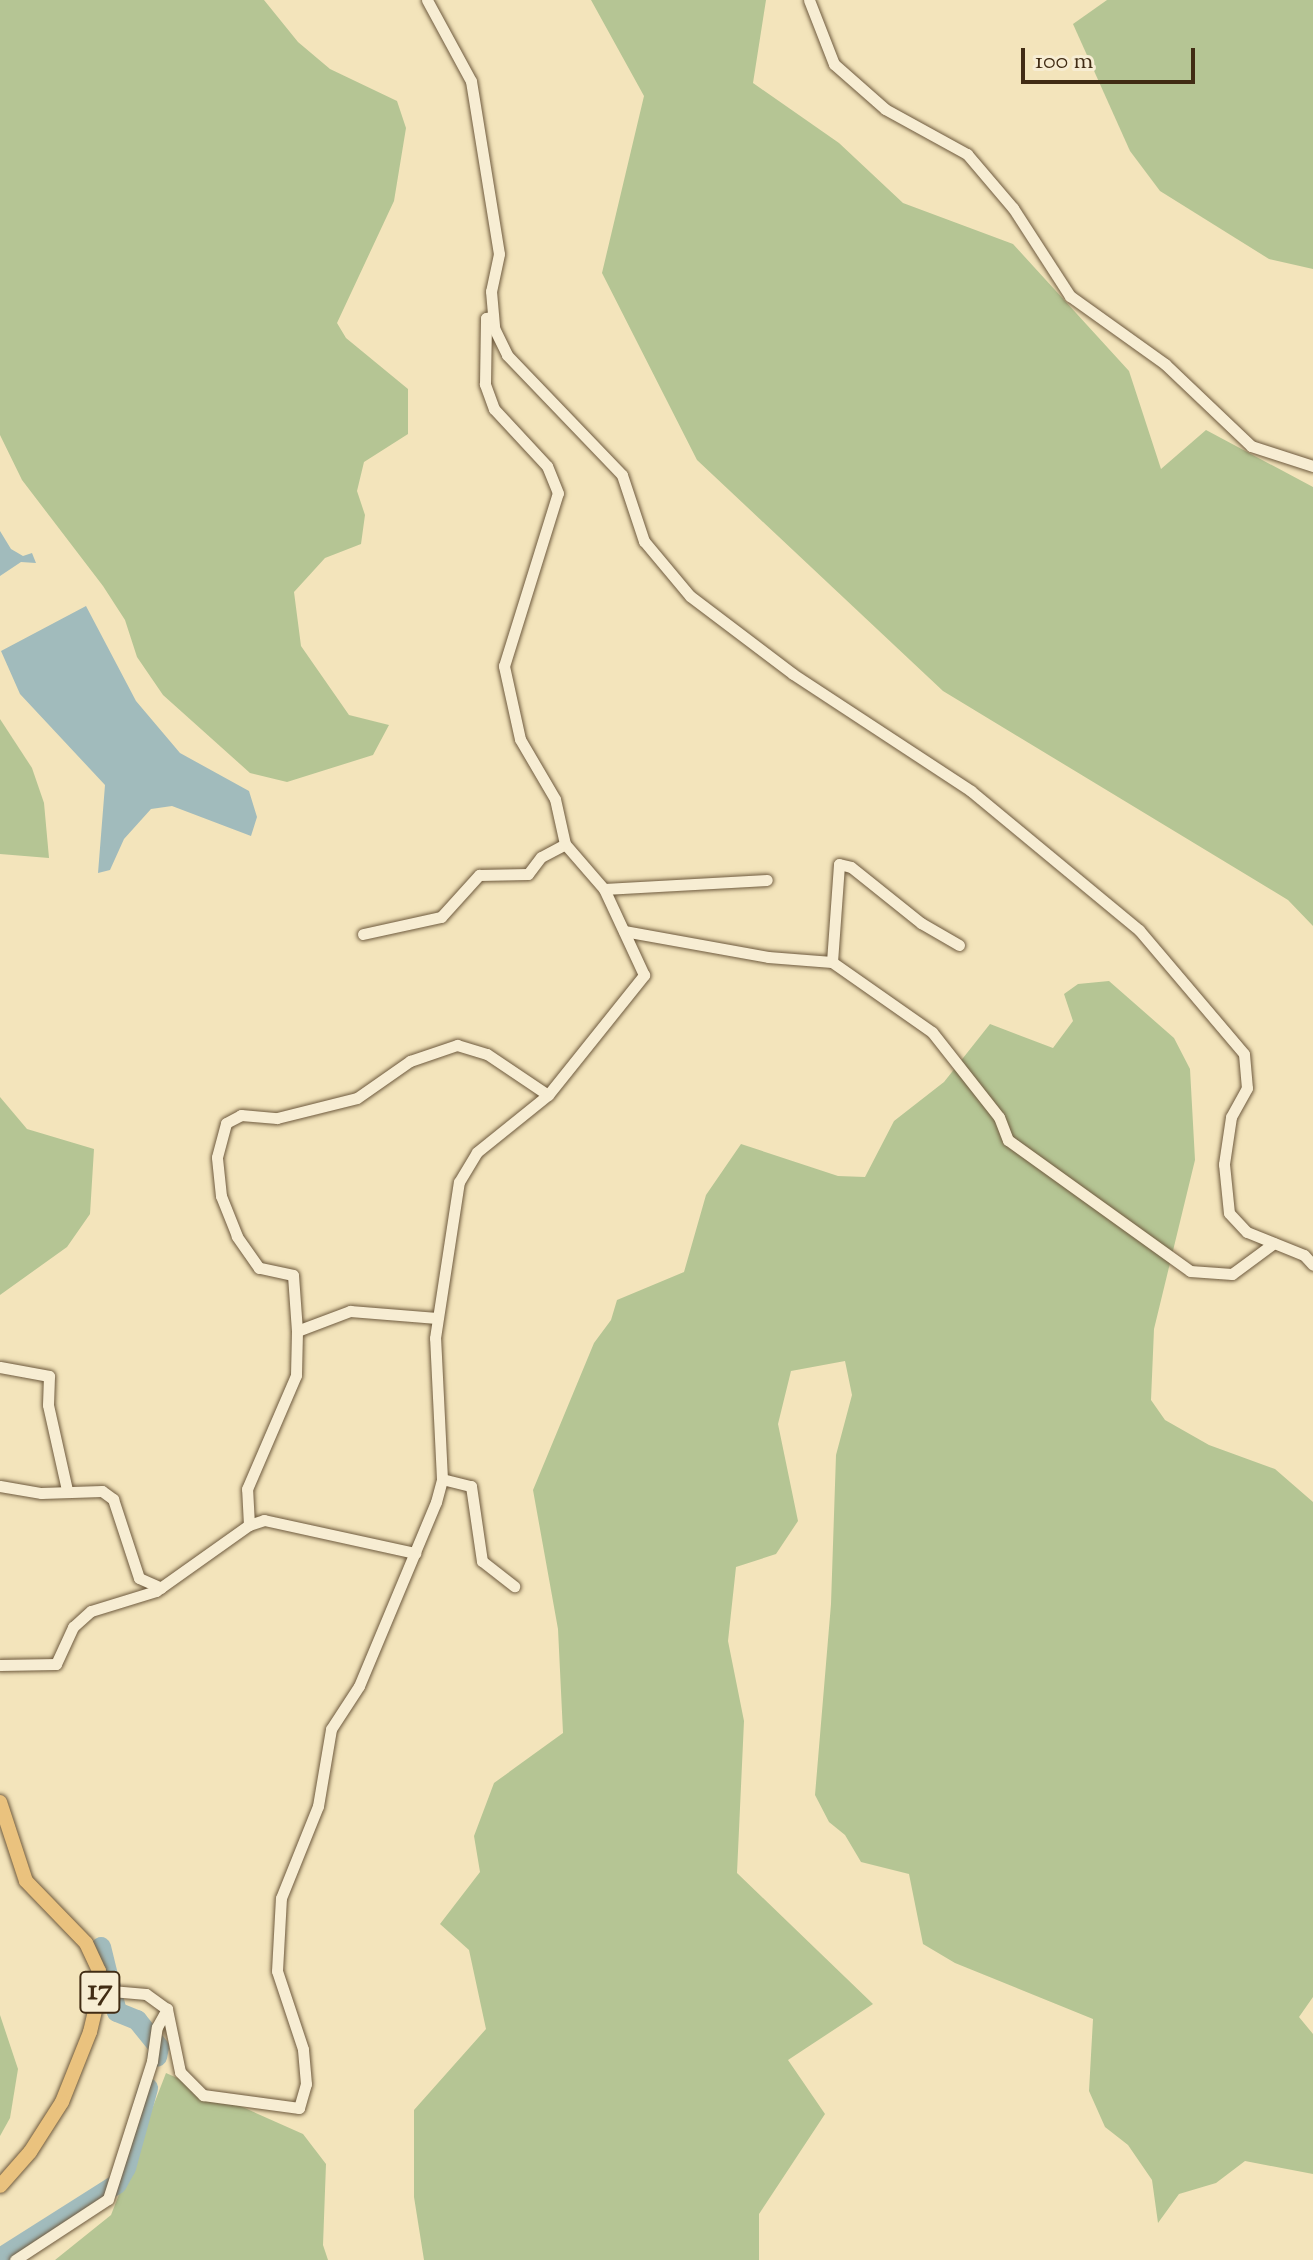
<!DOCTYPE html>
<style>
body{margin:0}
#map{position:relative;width:1313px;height:2260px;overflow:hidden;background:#f3e4bb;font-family:"Sorts Mill Goudy",serif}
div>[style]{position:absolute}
.green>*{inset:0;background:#b5c594}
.water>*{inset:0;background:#a1bbbc}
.river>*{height:20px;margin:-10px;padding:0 10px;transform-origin:10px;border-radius:10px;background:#a1bbbc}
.roads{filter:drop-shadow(0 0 2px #6e5a3e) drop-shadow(0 0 2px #6e5a3e)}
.minor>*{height:11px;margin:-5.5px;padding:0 5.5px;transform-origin:5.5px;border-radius:5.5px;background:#f7edd3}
.major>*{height:14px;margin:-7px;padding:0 7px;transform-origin:7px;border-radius:7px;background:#eac27e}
span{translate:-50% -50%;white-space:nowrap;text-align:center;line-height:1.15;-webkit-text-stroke:7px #f7edd3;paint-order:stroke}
.shield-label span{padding:2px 6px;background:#f7edd3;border:2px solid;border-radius:6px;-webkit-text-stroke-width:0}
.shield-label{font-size:30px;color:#412c14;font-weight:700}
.scale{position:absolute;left:1021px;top:48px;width:174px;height:36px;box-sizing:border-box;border:4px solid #412c14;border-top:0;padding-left:10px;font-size:24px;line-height:28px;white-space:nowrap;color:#412c14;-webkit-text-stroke:6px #f7edd3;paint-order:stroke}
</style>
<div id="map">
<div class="green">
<div style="clip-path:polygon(0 0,264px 0,298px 42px,330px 69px,397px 101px,406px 128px,394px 201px,337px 323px,346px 338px,408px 389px,408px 434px,364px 462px,357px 491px,365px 515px,361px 544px,325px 558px,294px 592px,301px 646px,349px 715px,389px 725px,373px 755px,287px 782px,250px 773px,163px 695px,137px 657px,125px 620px,103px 586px,22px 480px,0 435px)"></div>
<div style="clip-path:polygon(591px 0,766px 0,753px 83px,839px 143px,903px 203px,1013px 244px,1129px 371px,1161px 469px,1206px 430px,1313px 487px,1313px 926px,1288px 900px,943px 691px,697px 460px,602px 273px,644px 96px)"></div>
<div style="clip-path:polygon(1107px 0,1313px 0,1313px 269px,1269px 259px,1160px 191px,1130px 151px,1073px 24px)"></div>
<div style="clip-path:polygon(0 719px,32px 768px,44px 803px,49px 858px,0 854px)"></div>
<div style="clip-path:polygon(1109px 981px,1174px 1038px,1190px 1069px,1195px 1160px,1154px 1329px,1151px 1400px,1165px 1420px,1209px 1445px,1275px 1469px,1313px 1502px,1313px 1997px,1299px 2017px,1313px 2034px,1313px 2174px,1245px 2161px,1216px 2183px,1179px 2194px,1158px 2223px,1152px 2180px,1128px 2145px,1105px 2127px,1089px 2091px,1093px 2019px,955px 1963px,923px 1944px,909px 1874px,861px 1862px,845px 1835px,829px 1822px,815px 1795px,831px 1604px,836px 1455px,852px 1395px,845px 1361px,791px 1371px,778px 1424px,798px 1521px,776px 1554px,736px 1567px,728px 1641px,744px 1721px,737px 1873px,873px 2004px,788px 2060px,825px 2114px,759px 2214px,759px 2260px,424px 2260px,414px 2197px,414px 2110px,486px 2029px,469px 1950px,440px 1924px,480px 1872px,474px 1836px,494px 1783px,563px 1733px,558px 1629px,533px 1490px,594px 1343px,611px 1320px,617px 1300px,684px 1272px,706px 1195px,741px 1144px,838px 1176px,865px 1177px,894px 1121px,944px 1082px,990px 1024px,1053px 1048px,1073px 1021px,1064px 994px,1078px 984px)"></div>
<div style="clip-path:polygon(0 1097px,27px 1129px,94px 1149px,90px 1214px,67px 1247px,0 1295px)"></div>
<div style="clip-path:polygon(0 2015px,18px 2069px,10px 2118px,0 2136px)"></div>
<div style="clip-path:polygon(166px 2073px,303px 2134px,326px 2164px,323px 2245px,328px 2260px,55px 2260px,111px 2215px)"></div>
</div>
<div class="water">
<div style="clip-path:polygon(0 531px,11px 549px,23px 556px,32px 553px,36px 563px,21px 562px,0 576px)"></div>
<div style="clip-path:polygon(86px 606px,136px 701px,180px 753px,249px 791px,257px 817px,251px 836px,172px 806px,151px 809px,124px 839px,110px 870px,98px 873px,105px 785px,20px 694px,1px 651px)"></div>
</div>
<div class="river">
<div style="left:101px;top:1947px;width:67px;rotate:76.2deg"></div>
<div style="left:117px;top:2012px;width:22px;rotate:22deg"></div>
<div style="left:137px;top:2020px;width:35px;rotate:51deg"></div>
<div style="left:159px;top:2047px;width:10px;rotate:101deg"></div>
<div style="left:0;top:2258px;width:138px;rotate:-32.3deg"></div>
<div style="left:117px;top:2184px;width:18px;rotate:-61deg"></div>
<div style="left:126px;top:2168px;width:83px;rotate:-74.6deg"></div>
</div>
<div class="roads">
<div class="minor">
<div style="left:427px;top:0;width:92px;rotate:61.5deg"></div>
<div style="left:471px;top:81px;width:175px;rotate:80.8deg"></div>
<div style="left:499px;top:254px;width:38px;rotate:102deg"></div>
<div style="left:491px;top:291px;width:37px;rotate:85deg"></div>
<div style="left:494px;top:328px;width:30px;rotate:64deg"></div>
<div style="left:507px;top:355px;width:166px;rotate:46.2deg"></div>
<div style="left:622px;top:475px;width:70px;rotate:71.6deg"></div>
<div style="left:644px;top:541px;width:72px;rotate:50.1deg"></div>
<div style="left:690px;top:596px;width:129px;rotate:37.1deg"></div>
<div style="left:793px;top:674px;width:213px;rotate:33.3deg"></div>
<div style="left:971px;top:791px;width:218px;rotate:39.6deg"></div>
<div style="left:1139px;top:930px;width:162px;rotate:49.7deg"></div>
<div style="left:1244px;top:1054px;width:34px;rotate:85deg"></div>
<div style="left:1247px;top:1088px;width:33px;rotate:119deg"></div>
<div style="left:1231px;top:1117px;width:48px;rotate:98.5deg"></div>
<div style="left:1224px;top:1164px;width:49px;rotate:84.2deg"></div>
<div style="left:1229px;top:1213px;width:26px;rotate:47deg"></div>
<div style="left:1247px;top:1232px;width:61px;rotate:22deg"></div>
<div style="left:1304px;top:1255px;width:13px;rotate:48deg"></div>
<div style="left:809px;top:0;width:69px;rotate:68.7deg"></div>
<div style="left:834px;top:64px;width:68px;rotate:41.4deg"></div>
<div style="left:885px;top:109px;width:94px;rotate:28.8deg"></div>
<div style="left:967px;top:154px;width:71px;rotate:49.6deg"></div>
<div style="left:1013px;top:208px;width:105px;rotate:57.1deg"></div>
<div style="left:1070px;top:296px;width:117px;rotate:35.6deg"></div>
<div style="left:1165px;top:364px;width:119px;rotate:43.6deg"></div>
<div style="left:1251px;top:446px;width:65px;rotate:17.9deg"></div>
<div style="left:604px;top:889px;width:163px;rotate:-3.2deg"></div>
<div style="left:624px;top:931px;width:146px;rotate:10.2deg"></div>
<div style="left:768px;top:957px;width:64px;rotate:4.5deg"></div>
<div style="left:832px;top:962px;width:122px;rotate:35deg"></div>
<div style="left:932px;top:1032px;width:108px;rotate:51.8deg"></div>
<div style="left:999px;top:1117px;width:25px;rotate:69deg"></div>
<div style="left:1008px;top:1140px;width:224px;rotate:35.7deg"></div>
<div style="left:1190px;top:1271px;width:42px;rotate:4.1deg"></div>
<div style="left:1232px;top:1274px;width:52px;rotate:-36.4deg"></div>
<div style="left:363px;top:934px;width:80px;rotate:-12.3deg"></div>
<div style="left:441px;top:917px;width:57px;rotate:-47.9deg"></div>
<div style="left:479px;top:875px;width:49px;rotate:-1.2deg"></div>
<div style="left:528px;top:874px;width:21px;rotate:-53deg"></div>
<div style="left:541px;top:857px;width:27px;rotate:-28deg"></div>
<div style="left:832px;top:962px;width:98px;rotate:-85.9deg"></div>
<div style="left:839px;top:864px;width:12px;rotate:14deg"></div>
<div style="left:851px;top:867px;width:90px;rotate:38.7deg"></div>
<div style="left:921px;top:923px;width:44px;rotate:30.1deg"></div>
<div style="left:297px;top:1331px;width:57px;rotate:-20.7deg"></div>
<div style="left:350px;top:1311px;width:87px;rotate:4.6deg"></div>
<div style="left:0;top:1367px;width:50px;rotate:10.4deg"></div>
<div style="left:49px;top:1376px;width:29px;rotate:92deg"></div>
<div style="left:48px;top:1405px;width:87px;rotate:77.4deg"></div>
<div style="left:442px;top:1479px;width:30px;rotate:14deg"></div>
<div style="left:471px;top:1486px;width:76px;rotate:81.7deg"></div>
<div style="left:482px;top:1561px;width:41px;rotate:38deg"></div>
<div style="left:0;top:1486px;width:42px;rotate:9.7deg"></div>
<div style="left:41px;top:1493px;width:61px;rotate:-1.9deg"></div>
<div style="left:102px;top:1491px;width:14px;rotate:36deg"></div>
<div style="left:113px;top:1499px;width:83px;rotate:71.8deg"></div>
<div style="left:139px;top:1578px;width:24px;rotate:24deg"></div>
<div style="left:249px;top:1525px;width:36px;rotate:-93deg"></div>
<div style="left:247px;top:1489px;width:124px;rotate:-66.7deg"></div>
<div style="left:296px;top:1375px;width:44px;rotate:-88.7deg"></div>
<div style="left:297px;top:1331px;width:56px;rotate:-94.1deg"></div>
<div style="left:293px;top:1275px;width:35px;rotate:-168deg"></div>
<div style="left:259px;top:1268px;width:39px;rotate:-125deg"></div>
<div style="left:237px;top:1236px;width:43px;rotate:-111.8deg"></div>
<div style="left:221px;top:1196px;width:39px;rotate:-96deg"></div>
<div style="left:217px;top:1157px;width:35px;rotate:-75deg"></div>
<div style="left:226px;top:1123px;width:17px;rotate:-28deg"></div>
<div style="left:241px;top:1115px;width:36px;rotate:5deg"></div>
<div style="left:277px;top:1118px;width:82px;rotate:-14deg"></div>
<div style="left:357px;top:1098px;width:65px;rotate:-34.9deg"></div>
<div style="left:410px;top:1061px;width:50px;rotate:-18.8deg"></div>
<div style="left:457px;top:1045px;width:31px;rotate:17deg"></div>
<div style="left:487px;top:1054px;width:73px;rotate:33.9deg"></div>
<div style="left:0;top:1665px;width:56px;rotate:-1deg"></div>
<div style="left:56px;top:1664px;width:41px;rotate:-65.3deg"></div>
<div style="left:73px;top:1627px;width:24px;rotate:-42deg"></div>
<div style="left:91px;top:1611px;width:68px;rotate:-17.1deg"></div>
<div style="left:156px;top:1591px;width:114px;rotate:-35.4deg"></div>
<div style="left:249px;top:1525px;width:16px;rotate:-18deg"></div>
<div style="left:264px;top:1520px;width:155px;rotate:12.3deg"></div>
<div style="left:100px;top:1990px;width:46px;rotate:5deg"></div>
<div style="left:146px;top:1994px;width:26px;rotate:36deg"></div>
<div style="left:167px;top:2009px;width:64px;rotate:78.3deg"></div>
<div style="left:180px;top:2072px;width:33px;rotate:45deg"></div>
<div style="left:203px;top:2095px;width:97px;rotate:7.7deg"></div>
<div style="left:299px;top:2108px;width:25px;rotate:-74deg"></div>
<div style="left:306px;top:2084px;width:35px;rotate:-95deg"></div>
<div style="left:303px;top:2049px;width:82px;rotate:-108.4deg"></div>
<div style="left:277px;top:1971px;width:73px;rotate:-86.9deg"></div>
<div style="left:281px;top:1898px;width:99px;rotate:-68.1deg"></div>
<div style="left:318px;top:1806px;width:78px;rotate:-80.4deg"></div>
<div style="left:331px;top:1729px;width:51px;rotate:-56.9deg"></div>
<div style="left:359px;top:1686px;width:199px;rotate:-67.3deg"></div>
<div style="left:436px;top:1502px;width:24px;rotate:-75deg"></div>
<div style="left:442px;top:1479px;width:141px;rotate:-92.8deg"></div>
<div style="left:435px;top:1338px;width:158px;rotate:-81.3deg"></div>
<div style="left:459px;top:1182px;width:35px;rotate:-59deg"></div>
<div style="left:477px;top:1152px;width:91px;rotate:-38.8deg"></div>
<div style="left:548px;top:1095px;width:154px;rotate:-51.3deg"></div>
<div style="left:644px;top:975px;width:95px;rotate:-114.9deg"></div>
<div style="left:604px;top:889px;width:60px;rotate:-130.9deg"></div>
<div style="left:565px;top:844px;width:46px;rotate:-102.5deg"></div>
<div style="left:555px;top:799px;width:69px;rotate:-120.3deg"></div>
<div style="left:520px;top:739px;width:75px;rotate:-102.4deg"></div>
<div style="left:504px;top:666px;width:181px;rotate:-72.7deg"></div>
<div style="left:558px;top:493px;width:29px;rotate:-112deg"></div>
<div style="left:547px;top:466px;width:78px;rotate:-132.9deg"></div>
<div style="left:494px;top:409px;width:27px;rotate:-110deg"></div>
<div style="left:485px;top:384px;width:66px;rotate:-89.1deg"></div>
<div style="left:486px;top:318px;width:7px;rotate:-8deg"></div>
<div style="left:15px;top:2260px;width:111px;rotate:-33.3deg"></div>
<div style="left:108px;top:2199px;width:145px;rotate:-72.3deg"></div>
<div style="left:152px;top:2061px;width:34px;rotate:-82deg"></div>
<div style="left:157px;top:2027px;width:21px;rotate:-61deg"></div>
</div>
<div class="major">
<div style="left:0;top:1802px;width:83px;rotate:71.8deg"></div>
<div style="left:26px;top:1881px;width:86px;rotate:45.9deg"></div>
<div style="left:86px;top:1943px;width:31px;rotate:65deg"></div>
<div style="left:99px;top:1971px;width:19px;rotate:87deg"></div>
<div style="left:100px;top:1990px;width:43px;rotate:103.4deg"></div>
<div style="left:90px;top:2032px;width:75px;rotate:111.8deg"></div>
<div style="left:62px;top:2102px;width:59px;rotate:122.6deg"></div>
<div style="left:30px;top:2152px;width:45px;rotate:131.4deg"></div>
</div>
</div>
<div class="shield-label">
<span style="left:100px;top:1992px">17</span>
</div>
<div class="scale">100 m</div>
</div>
